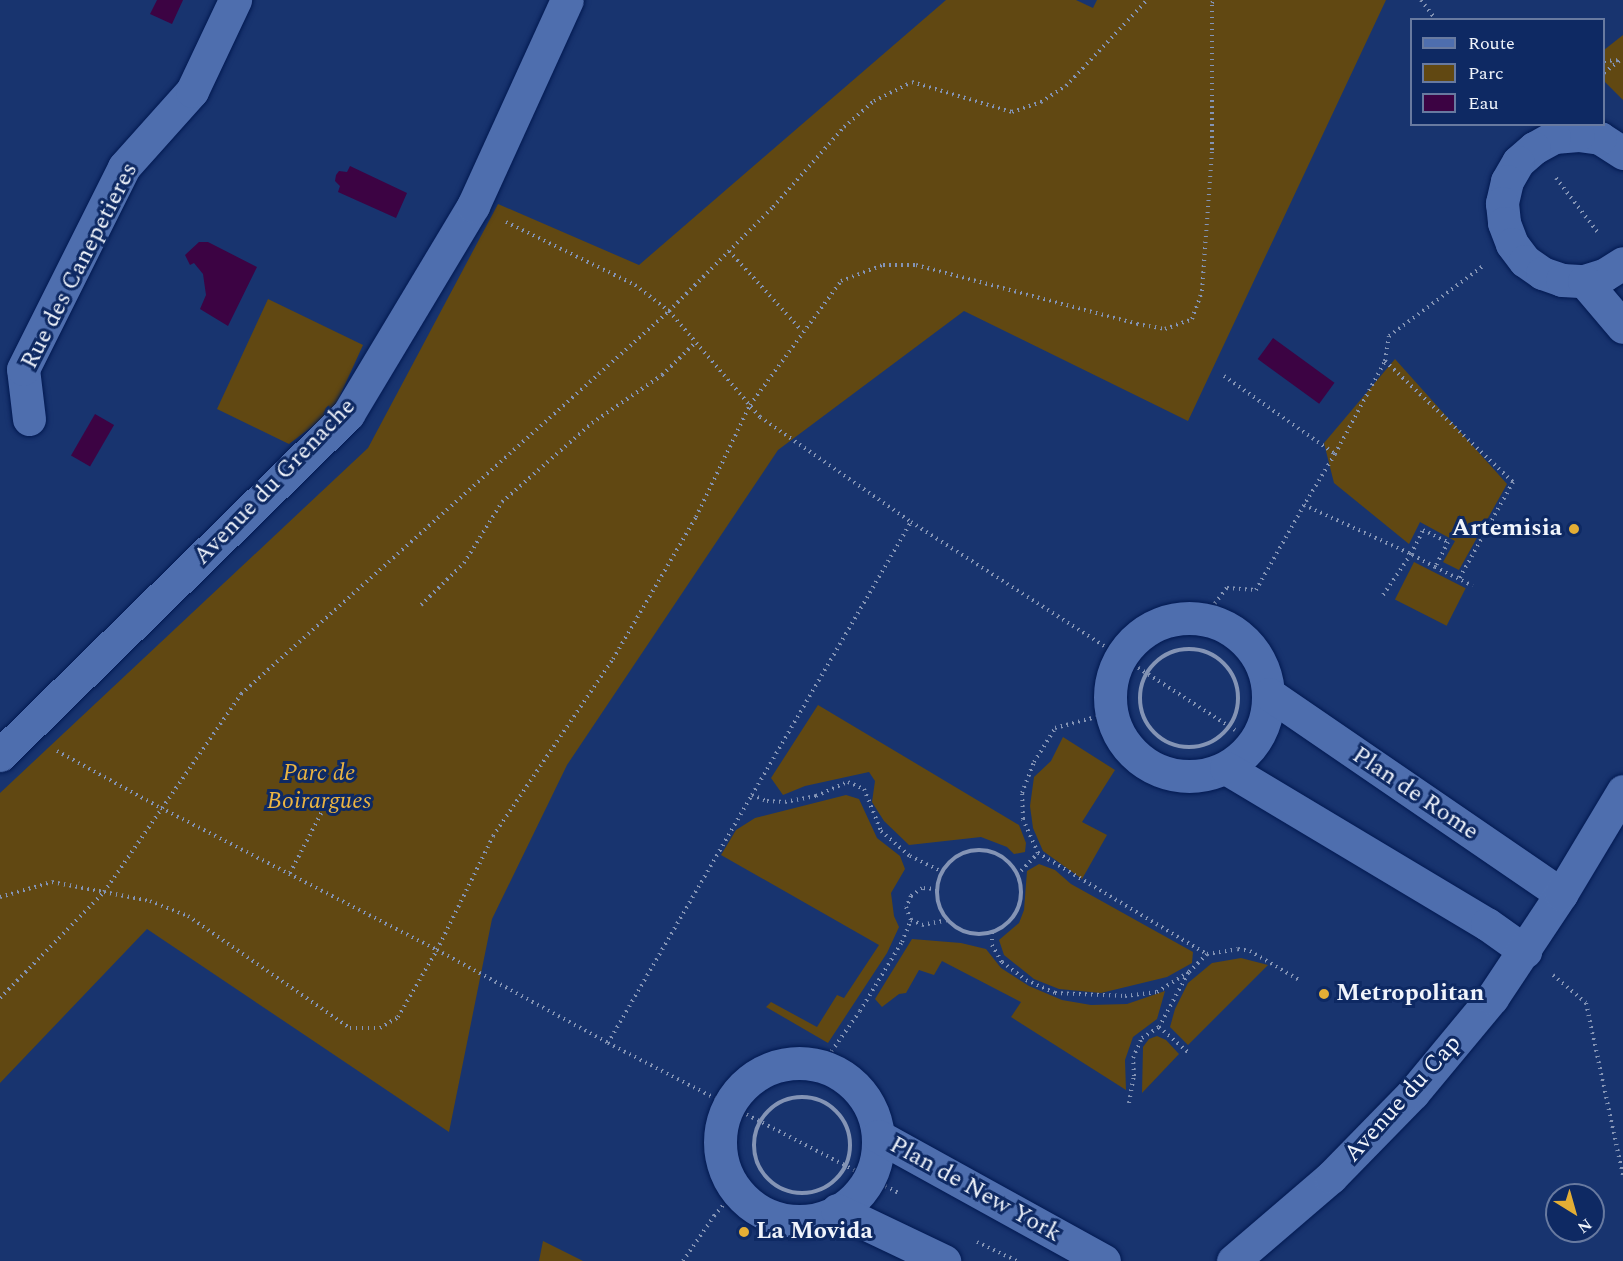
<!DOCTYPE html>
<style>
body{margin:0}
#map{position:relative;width:1623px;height:1261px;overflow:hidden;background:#18346f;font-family:Spectral,serif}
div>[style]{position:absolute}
.green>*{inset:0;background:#614812;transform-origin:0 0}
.water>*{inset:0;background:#3c0343;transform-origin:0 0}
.path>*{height:4px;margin-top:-2px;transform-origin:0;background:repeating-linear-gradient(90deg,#8494b5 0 1.5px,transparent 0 6px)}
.path>.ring{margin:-2px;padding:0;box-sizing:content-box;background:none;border:4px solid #8494b5;border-radius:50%}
.roads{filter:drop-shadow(0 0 2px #021951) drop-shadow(0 0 2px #021951)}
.minor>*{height:33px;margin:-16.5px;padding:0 16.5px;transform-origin:16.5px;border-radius:16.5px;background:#4e6eae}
.minor>.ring{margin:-16.5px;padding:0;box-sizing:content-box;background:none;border:33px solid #4e6eae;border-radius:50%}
.dots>*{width:16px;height:16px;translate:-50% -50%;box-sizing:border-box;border:3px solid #0e2963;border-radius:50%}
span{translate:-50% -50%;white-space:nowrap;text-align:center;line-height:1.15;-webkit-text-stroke:6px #0e2963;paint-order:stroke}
.street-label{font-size:24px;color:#f0f4fb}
.poi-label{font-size:24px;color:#f0f4fb;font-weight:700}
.right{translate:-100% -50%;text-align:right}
.left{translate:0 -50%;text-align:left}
.park-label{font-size:24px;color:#eab442;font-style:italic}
.legend{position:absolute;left:1410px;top:18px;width:195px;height:108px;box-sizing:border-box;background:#0e2963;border:2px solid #687aa0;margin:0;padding:8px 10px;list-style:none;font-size:18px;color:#f0f4fb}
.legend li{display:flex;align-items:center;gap:12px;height:30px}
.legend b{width:30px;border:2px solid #687aa0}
.north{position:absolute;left:1545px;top:1183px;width:60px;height:60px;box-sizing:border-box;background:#0e2963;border:2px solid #687aa0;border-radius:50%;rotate:143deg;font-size:16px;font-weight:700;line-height:24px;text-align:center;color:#f0f4fb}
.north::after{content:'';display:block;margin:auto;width:21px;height:27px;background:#e4ae35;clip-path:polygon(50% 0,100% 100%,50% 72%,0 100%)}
</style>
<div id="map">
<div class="green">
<div style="clip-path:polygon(946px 0,1076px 0,1093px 8px,1097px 0,1386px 0,1188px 421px,964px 311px,778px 450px,567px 765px,492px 919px,449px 1132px,147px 929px,0 1083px,0 793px,368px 448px,498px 204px,639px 265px)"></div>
<div style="clip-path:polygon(1623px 35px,1623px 100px,1604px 81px,1604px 50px)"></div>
<div style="clip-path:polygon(268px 299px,363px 345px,333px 411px,289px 444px,217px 409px)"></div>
<div style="clip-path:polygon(1395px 359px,1507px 484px,1459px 570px,1443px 562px,1455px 541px,1420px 522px,1409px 544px,1334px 483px,1324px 443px)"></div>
<div style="left:1414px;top:562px;width:58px;height:42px;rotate:27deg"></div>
<div style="clip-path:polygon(818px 705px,1019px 825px,1026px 843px,1025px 852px,1014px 854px,1007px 847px,981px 837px,909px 845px,884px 821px,872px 802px,875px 781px,869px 772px,805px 786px,783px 795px,771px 778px)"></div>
<div style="clip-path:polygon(1063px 737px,1115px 770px,1082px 822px,1107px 835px,1082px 879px,1043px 851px,1033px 828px,1030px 806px,1034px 777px,1051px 761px)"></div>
<div style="clip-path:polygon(846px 795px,859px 799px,877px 838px,900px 856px,905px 869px,891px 893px,894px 916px,899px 927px,887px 953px,828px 1043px,766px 1007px,771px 1002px,817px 1027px,837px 995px,844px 998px,879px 945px,721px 855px,736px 830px,755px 818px)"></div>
<div style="clip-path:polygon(1039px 864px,1055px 870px,1071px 884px,1193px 952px,1192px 963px,1167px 977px,1101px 993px,1059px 989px,1034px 979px,1004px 955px,999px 940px,1019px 923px,1024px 910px,1027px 871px)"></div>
<div style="clip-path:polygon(912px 939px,961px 943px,986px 949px,1001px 968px,1029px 986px,1062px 1000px,1091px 1005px,1127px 1004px,1165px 991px,1157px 1019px,1133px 1037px,1125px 1060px,1126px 1090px,1011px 1017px,1021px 1002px,942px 961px,934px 975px,919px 970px,906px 993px,899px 994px,882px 1007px,875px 999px)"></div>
<div style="clip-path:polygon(1241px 958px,1268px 965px,1188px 1045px,1170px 1027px,1175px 1009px,1188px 983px,1212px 963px)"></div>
<div style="clip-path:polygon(1157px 1036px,1166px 1040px,1179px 1054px,1142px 1093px,1143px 1047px,1149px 1039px)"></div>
<div style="clip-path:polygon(543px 1241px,583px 1261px,539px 1261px)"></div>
</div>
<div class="water">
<div style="clip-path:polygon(157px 0,183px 0,172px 24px,150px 14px)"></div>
<div style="clip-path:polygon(350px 166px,407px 193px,396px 218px,338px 192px,340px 186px,335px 181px,336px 175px,339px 171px,347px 172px)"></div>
<div style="clip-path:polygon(199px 242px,208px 242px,257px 267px,228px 326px,200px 309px,206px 295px,203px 274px,194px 263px,190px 265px,185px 255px)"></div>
<div style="left:1273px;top:338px;width:76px;height:26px;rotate:36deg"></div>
<div style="left:95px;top:414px;width:22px;height:48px;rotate:30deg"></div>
</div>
<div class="path">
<div style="left:1421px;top:0;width:25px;rotate:53deg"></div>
<div style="left:1604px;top:61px;width:16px;rotate:-4deg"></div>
<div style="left:1604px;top:73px;width:22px;rotate:-39deg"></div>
<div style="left:1556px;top:178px;width:71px;rotate:52.5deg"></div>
<div style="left:506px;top:222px;width:144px;rotate:26deg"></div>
<div style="left:635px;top:285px;width:43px;rotate:37.4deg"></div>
<div style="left:669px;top:311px;width:140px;rotate:49.4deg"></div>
<div style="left:760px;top:417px;width:184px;rotate:34.8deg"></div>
<div style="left:911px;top:522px;width:385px;rotate:32.7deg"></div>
<div style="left:729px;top:251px;width:108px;rotate:47.6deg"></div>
<div style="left:1385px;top:361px;width:176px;rotate:43.4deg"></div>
<div style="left:1513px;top:482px;width:111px;rotate:119.1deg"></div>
<div style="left:1224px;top:376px;width:136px;rotate:35.1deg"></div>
<div style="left:1335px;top:454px;width:60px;rotate:121.3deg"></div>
<div style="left:1304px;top:505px;width:118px;rotate:24.6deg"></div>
<div style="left:1411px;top:554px;width:53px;rotate:124.3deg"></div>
<div style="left:1335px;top:454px;width:106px;rotate:-61.7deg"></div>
<div style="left:1385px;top:361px;width:25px;rotate:-81deg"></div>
<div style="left:1389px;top:336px;width:117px;rotate:-36.7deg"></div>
<div style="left:1423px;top:530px;width:28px;rotate:26deg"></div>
<div style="left:1448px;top:542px;width:28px;rotate:117deg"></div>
<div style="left:1435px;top:567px;width:27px;rotate:-152deg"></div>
<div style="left:1411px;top:554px;width:27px;rotate:-63deg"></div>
<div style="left:1435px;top:567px;width:42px;rotate:26.6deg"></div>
<div style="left:421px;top:605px;width:60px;rotate:-44.3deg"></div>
<div style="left:464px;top:563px;width:72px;rotate:-58.1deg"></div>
<div style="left:502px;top:502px;width:120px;rotate:-41.3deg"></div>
<div style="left:592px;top:423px;width:85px;rotate:-34.4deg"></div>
<div style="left:662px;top:375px;width:46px;rotate:-44.1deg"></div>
<div style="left:1204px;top:618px;width:38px;rotate:-53deg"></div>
<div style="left:1227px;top:588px;width:29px;rotate:4deg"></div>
<div style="left:1256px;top:590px;width:98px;rotate:-60.5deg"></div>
<div class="ring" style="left:1140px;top:649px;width:94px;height:94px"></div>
<div style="left:57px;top:751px;width:119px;rotate:28.7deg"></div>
<div style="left:161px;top:808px;width:310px;rotate:27.2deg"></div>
<div style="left:437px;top:950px;width:195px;rotate:28.5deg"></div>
<div style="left:608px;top:1043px;width:329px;rotate:27.3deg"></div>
<div style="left:752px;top:795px;width:316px;rotate:-59.8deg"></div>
<div class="ring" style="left:937px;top:850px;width:80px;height:80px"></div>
<div style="left:1038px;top:853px;width:37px;rotate:-114deg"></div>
<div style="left:1023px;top:819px;width:26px;rotate:-92deg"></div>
<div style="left:1022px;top:793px;width:33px;rotate:-69deg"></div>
<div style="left:1034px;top:762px;width:40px;rotate:-58deg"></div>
<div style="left:1055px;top:728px;width:58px;rotate:-15deg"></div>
<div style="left:290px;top:873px;width:82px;rotate:-62.5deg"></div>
<div style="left:1017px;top:875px;width:30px;rotate:-46deg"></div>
<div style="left:1038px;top:853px;width:197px;rotate:30.9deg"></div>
<div style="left:937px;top:889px;width:15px;rotate:-176deg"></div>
<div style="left:922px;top:888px;width:14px;rotate:144deg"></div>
<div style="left:911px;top:896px;width:12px;rotate:114deg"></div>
<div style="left:906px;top:907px;width:14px;rotate:69deg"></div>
<div style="left:911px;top:920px;width:12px;rotate:24deg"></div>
<div style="left:922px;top:925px;width:25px;rotate:-11deg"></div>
<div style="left:0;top:897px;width:54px;rotate:-16.1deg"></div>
<div style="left:52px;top:882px;width:53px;rotate:10.9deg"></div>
<div style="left:104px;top:892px;width:241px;rotate:-55.3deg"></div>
<div style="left:241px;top:694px;width:574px;rotate:-41.82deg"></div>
<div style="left:669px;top:311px;width:147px;rotate:-45deg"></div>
<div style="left:773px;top:207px;width:107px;rotate:-48.4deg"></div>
<div style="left:844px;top:127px;width:40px;rotate:-41deg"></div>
<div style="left:874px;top:101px;width:42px;rotate:-26.6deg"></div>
<div style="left:912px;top:82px;width:104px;rotate:16.7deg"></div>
<div style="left:1012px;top:112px;width:31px;rotate:-19deg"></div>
<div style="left:1041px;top:102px;width:30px;rotate:-33deg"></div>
<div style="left:1066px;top:86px;width:118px;rotate:-46.7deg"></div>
<div style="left:992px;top:933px;width:12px;rotate:90deg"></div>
<div style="left:992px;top:945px;width:20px;rotate:60deg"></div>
<div style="left:1002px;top:962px;width:30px;rotate:37deg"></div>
<div style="left:1026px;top:980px;width:32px;rotate:24deg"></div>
<div style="left:1055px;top:993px;width:70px;rotate:2.5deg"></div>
<div style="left:1125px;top:996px;width:32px;rotate:-7deg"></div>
<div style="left:1157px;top:992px;width:38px;rotate:-32deg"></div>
<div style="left:1189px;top:972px;width:25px;rotate:-45deg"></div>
<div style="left:1207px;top:954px;width:31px;rotate:-9deg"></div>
<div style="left:1238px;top:949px;width:12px;rotate:9deg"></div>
<div style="left:1250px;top:951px;width:59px;rotate:30.5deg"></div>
<div style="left:1188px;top:973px;width:61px;rotate:118.2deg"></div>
<div style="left:1159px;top:1027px;width:40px;rotate:41deg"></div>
<div style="left:1553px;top:975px;width:43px;rotate:40.3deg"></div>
<div style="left:1586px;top:1003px;width:176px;rotate:77.9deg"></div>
<div style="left:0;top:998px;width:148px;rotate:-45.5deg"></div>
<div style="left:104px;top:892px;width:47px;rotate:11.1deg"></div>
<div style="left:150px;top:901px;width:41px;rotate:21.5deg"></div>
<div style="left:188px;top:916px;width:197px;rotate:34.7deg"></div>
<div style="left:350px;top:1028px;width:30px"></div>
<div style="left:380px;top:1028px;width:21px;rotate:-31deg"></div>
<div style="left:398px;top:1017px;width:78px;rotate:-59.8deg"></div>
<div style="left:437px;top:950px;width:127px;rotate:-63.8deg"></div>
<div style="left:493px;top:836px;width:214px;rotate:-55.9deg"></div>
<div style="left:613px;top:659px;width:164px;rotate:-59.7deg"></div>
<div style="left:696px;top:517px;width:124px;rotate:-64.3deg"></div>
<div style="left:750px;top:405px;width:154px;rotate:-53.7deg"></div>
<div style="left:841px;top:281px;width:45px;rotate:-20.9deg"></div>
<div style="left:883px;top:265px;width:33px"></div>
<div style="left:916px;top:265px;width:229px;rotate:14.9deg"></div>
<div style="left:1137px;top:324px;width:28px;rotate:10deg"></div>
<div style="left:1165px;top:329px;width:29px;rotate:-20deg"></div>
<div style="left:1192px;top:319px;width:30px;rotate:-70deg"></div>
<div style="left:1202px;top:291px;width:141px;rotate:-85.9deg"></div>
<div style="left:1212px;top:150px;width:147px;rotate:-90deg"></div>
<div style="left:1212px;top:3px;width:4px;rotate:-56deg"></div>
<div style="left:608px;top:1043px;width:287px;rotate:-59.9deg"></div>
<div style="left:752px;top:795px;width:16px;rotate:22deg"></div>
<div style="left:767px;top:801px;width:18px;rotate:3deg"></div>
<div style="left:785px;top:802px;width:32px;rotate:-11deg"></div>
<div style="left:816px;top:796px;width:35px;rotate:-24deg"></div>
<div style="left:848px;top:782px;width:17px;rotate:24deg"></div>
<div style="left:864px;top:789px;width:45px;rotate:68deg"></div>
<div style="left:881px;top:831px;width:38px;rotate:41deg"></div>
<div style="left:910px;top:856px;width:37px;rotate:26deg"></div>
<div style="left:821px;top:1066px;width:67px;rotate:-54.7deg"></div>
<div style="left:860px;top:1011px;width:81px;rotate:-58.7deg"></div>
<div style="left:902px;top:942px;width:24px;rotate:-68deg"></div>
<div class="ring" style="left:754px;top:1097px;width:92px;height:92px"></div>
<div style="left:1129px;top:1103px;width:27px;rotate:-80deg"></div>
<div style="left:1134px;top:1076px;width:18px;rotate:-93deg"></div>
<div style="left:1133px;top:1058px;width:22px;rotate:-66deg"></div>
<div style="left:1142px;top:1038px;width:20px;rotate:-33deg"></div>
<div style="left:977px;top:1242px;width:44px;rotate:25.4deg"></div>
<div style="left:683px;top:1261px;width:55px;rotate:-55.4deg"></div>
<div style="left:714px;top:1216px;width:34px;rotate:-50deg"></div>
</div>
<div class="roads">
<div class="minor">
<div style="left:1623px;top:153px;width:27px;rotate:-147deg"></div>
<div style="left:1600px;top:138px;width:22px;rotate:-172deg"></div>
<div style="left:1578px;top:135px;width:24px;rotate:175deg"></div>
<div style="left:1554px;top:137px;width:23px;rotate:151deg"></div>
<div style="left:1534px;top:148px;width:21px;rotate:139deg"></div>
<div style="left:1518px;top:162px;width:22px;rotate:120deg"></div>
<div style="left:1507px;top:181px;width:23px;rotate:103deg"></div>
<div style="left:1502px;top:203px;width:20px;rotate:84deg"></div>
<div style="left:1504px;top:223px;width:22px;rotate:69deg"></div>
<div style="left:1512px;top:244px;width:21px;rotate:53deg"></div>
<div style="left:1525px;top:261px;width:21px;rotate:35deg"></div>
<div style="left:1542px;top:273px;width:21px;rotate:19deg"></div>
<div style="left:1562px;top:280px;width:22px;rotate:3deg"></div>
<div style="left:1584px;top:281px;width:21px;rotate:-17deg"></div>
<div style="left:1604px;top:275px;width:22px;rotate:-32deg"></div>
<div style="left:1584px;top:281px;width:60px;rotate:49.7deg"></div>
<div style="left:29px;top:419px;width:50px;rotate:-96.8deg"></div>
<div style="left:23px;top:369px;width:226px;rotate:-63.4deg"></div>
<div style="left:124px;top:167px;width:102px;rotate:-48.2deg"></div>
<div style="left:192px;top:91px;width:101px;rotate:-64.7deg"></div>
<div class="ring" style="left:1110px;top:618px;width:125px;height:125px"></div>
<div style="left:1269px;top:694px;width:354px;rotate:34.4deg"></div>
<div style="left:0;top:755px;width:487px;rotate:-44.4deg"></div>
<div style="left:348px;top:414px;width:243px;rotate:-59deg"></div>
<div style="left:473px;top:206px;width:226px;rotate:-65.5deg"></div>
<div style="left:1226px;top:768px;width:304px;rotate:30.9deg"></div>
<div style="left:1487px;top:924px;width:47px;rotate:35.4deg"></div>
<div class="ring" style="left:720px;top:1063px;width:125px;height:125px"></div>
<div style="left:878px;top:1136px;width:258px;rotate:28.9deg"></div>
<div style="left:837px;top:1210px;width:119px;rotate:25.5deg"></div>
<div style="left:1233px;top:1261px;width:129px;rotate:-40.6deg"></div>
<div style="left:1331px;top:1177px;width:117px;rotate:-45.7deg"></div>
<div style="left:1413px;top:1093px;width:124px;rotate:-50.3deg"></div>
<div style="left:1492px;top:998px;width:125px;rotate:-56.4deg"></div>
<div style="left:1561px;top:894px;width:120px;rotate:-59deg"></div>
</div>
</div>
<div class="dots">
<div style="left:1574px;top:529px;background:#e4ae35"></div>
<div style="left:1324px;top:994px;background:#e4ae35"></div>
<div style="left:744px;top:1232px;background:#e4ae35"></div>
</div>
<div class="street-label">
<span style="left:80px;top:266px;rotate:-63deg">Rue des Canepetieres</span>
<span style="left:275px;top:482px;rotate:-46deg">Avenue du Grenache</span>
<span style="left:1415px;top:794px;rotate:34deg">Plan de Rome</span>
<span style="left:1403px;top:1099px;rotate:-48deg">Avenue du Cap</span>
<span style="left:975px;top:1190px;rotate:29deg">Plan de New York</span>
</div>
<div class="poi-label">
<span class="right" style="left:1562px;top:529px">Artemisia</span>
<span class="left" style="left:1336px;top:994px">Metropolitan</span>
<span class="left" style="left:756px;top:1232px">La Movida</span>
</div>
<div class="park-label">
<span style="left:319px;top:788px">Parc de<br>Boirargues</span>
</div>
<ul class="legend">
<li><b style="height:8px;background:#4e6eae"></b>Route</li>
<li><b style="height:16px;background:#614812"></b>Parc</li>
<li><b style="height:16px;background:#3c0343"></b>Eau</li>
</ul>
<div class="north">N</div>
</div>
